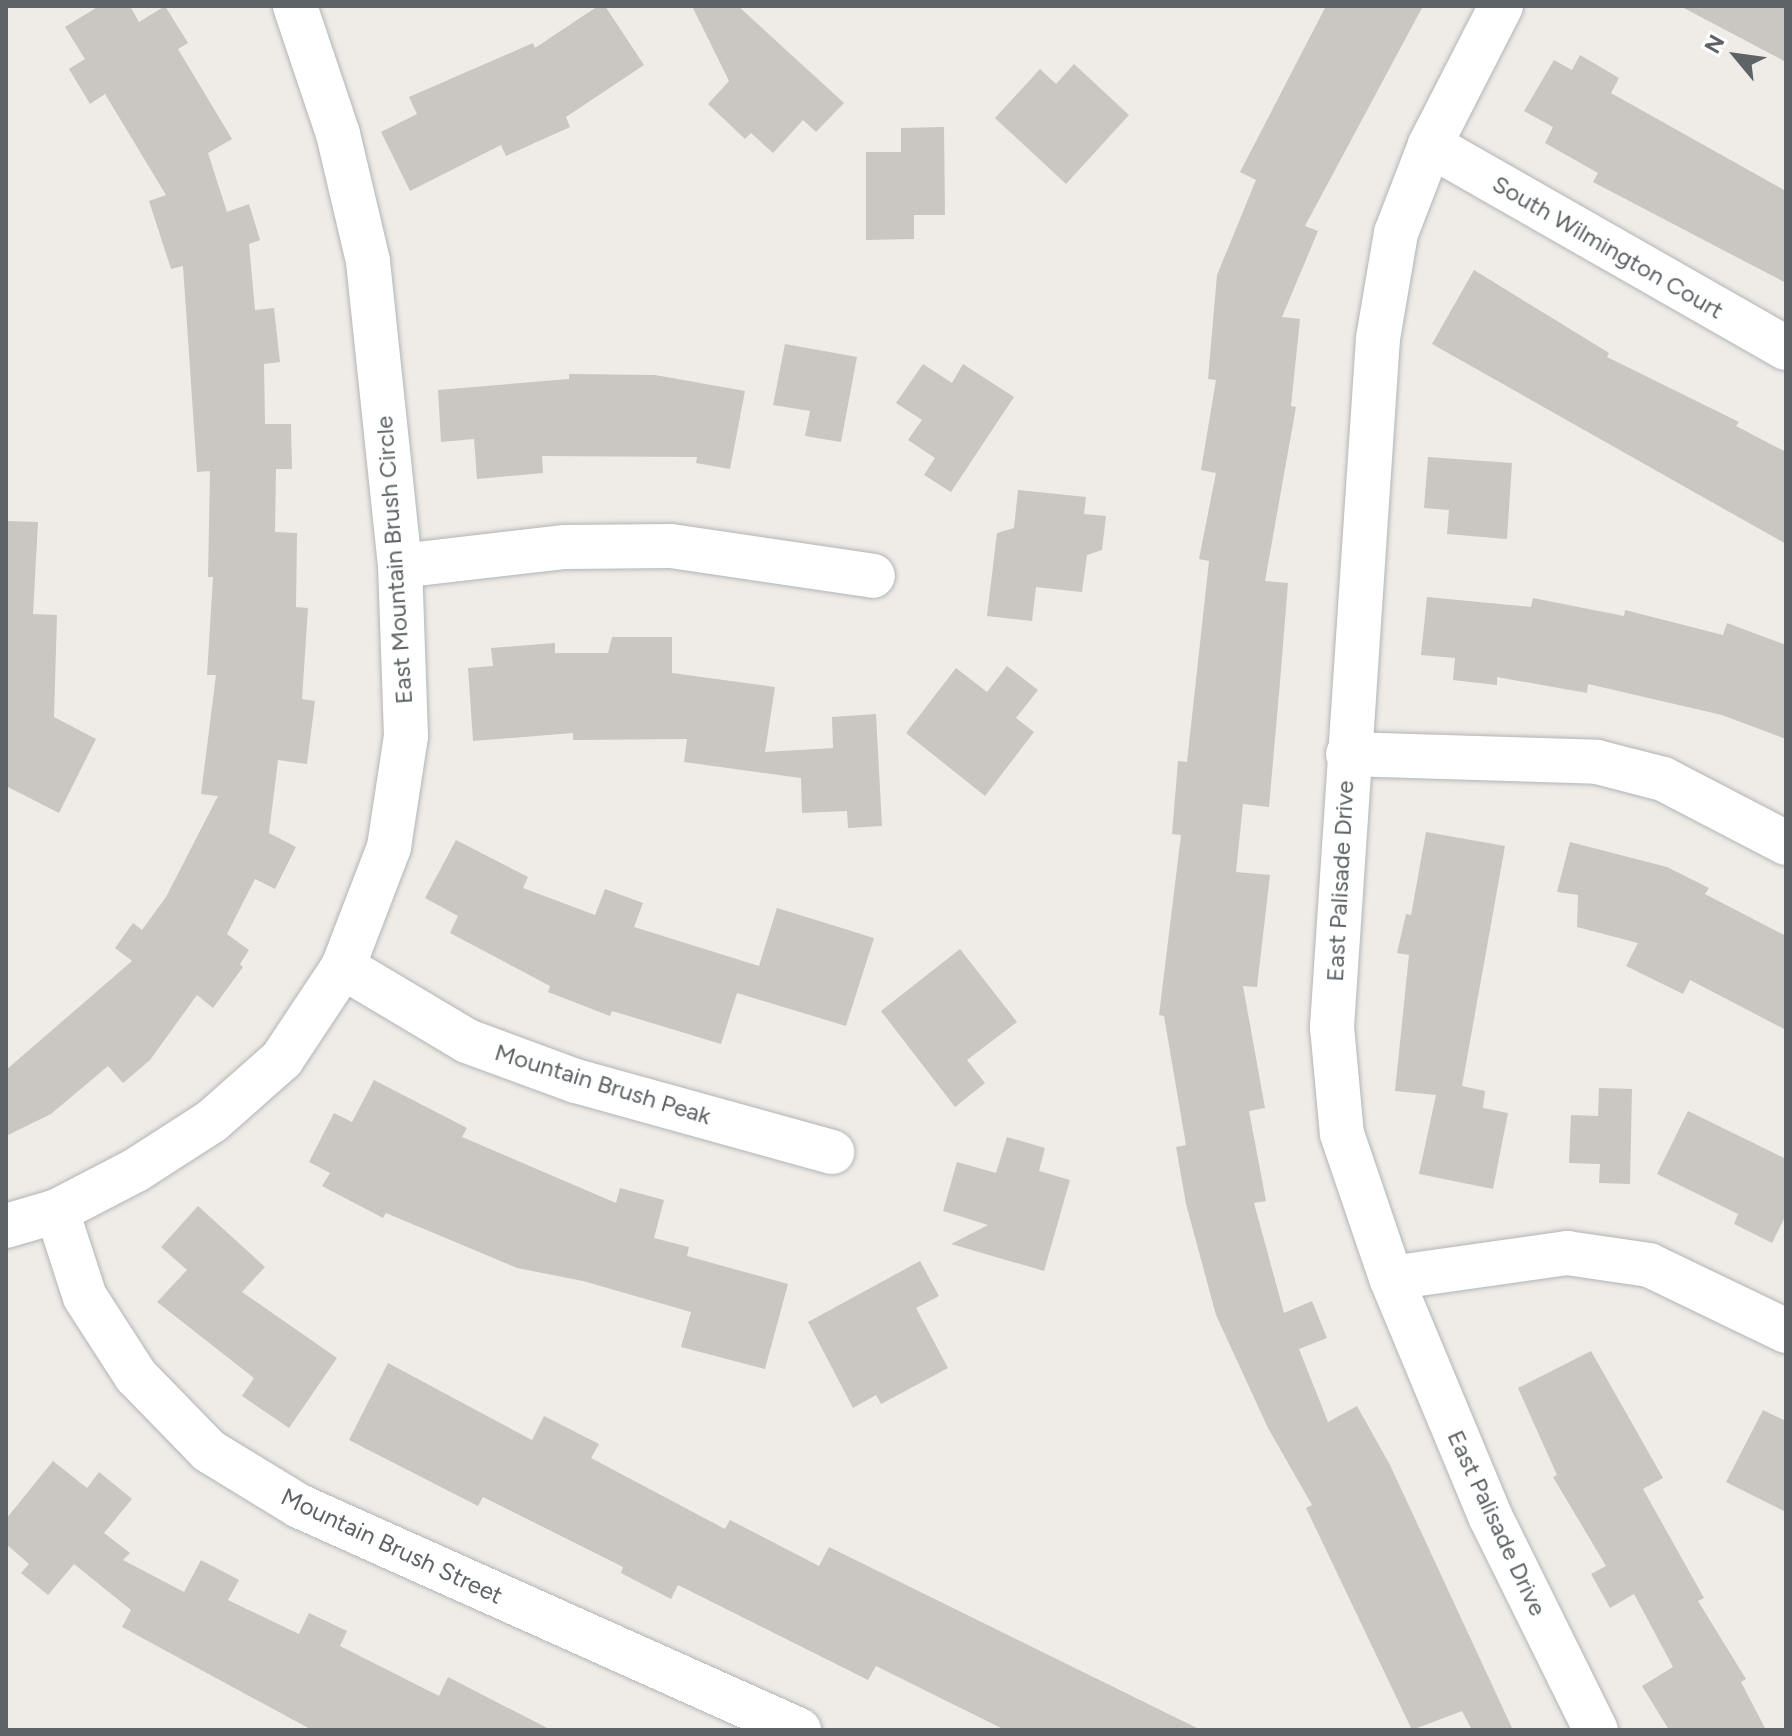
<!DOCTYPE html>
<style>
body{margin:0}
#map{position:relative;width:1792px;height:1736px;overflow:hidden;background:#efebe6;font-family:Figtree,sans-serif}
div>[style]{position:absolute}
.building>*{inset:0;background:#cac6c2}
.roads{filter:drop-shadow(0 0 2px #b1b5b8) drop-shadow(0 0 2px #b1b5b8)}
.minor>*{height:44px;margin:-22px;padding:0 22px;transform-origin:22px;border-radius:22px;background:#fff}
span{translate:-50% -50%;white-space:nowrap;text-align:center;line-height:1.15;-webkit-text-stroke:8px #fff;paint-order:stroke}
.street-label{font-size:24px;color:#5d6366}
.frame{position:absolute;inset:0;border:8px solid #5d6366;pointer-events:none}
.north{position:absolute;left:1696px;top:16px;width:80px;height:80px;-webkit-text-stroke:6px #fff;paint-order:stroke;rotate:299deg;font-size:22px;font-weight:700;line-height:32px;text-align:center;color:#5d6366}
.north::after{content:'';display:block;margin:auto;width:28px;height:36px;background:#5d6366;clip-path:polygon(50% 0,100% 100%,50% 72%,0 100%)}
</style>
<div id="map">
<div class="building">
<div style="clip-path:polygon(99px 6px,130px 6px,139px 22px,165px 6px,188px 43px,178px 49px,232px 139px,208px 153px,227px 212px,249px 204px,260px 240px,249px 244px,255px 310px,274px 308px,280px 362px,264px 364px,265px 424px,291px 424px,292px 469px,276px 469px,275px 532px,297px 533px,296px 607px,308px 608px,302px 699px,315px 701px,307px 764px,278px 760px,269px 833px,296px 847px,275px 889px,255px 879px,227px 934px,249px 950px,240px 964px,243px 967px,213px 1008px,197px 995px,150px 1060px,123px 1083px,108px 1066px,51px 1114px,6px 1136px,6px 1070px,132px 961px,115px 948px,133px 923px,142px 930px,166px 897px,218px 796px,201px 794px,216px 675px,207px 675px,213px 577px,208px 577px,210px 471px,197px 472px,183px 266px,171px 269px,149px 201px,166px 195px,105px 94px,90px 104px,69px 69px,85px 59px,65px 27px)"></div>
<div style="clip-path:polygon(598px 6px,605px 6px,644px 65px,566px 117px,570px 127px,506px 156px,501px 145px,410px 191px,381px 132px,417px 114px,409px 97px,533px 43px,535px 48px)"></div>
<div style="clip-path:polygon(692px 6px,738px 6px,844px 103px,816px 132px,803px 120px,773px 153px,751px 133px,745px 139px,708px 104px,729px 81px)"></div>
<div style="clip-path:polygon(1326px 6px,1423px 6px,1305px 226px,1318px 231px,1282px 317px,1300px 319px,1291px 406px,1296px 407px,1265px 581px,1288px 583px,1280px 682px,1269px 807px,1243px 804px,1236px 872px,1270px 875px,1257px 987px,1243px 986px,1265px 1108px,1249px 1111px,1266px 1201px,1254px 1203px,1284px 1313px,1312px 1301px,1327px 1338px,1299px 1349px,1328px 1422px,1357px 1406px,1390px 1465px,1513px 1730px,1472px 1730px,1462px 1711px,1412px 1730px,1306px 1508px,1312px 1505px,1268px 1428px,1216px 1315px,1186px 1204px,1176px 1147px,1186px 1145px,1164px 1016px,1159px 1015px,1181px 835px,1172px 834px,1178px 761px,1187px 762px,1209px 561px,1199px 559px,1216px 473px,1201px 470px,1216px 380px,1208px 379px,1217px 275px,1256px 180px,1240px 172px)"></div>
<div style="clip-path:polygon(1680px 6px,1786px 6px,1786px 62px)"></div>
<div style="clip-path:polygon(1580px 55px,1619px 78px,1611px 93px,1786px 191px,1786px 283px,1593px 182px,1598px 173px,1545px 143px,1553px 127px,1524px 111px,1554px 60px,1572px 70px)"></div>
<div style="clip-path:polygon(1074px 64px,1129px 115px,1066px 184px,995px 118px,1040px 69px,1056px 84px)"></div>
<div style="clip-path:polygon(944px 127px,945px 215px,914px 215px,914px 239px,866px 240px,866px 152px,901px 152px,901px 128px)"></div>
<div style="clip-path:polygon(1474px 270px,1609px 353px,1607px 357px,1739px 422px,1736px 426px,1786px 452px,1786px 544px,1432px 344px)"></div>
<div style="clip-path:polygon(785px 344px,857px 357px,841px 442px,805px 436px,810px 411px,773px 405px)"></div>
<div style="clip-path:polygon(923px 364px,952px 383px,963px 364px,1014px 397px,951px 492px,924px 475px,935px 458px,908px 440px,922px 420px,896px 403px)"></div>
<div style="clip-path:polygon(569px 374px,655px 375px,745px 391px,730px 469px,696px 463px,697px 457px,542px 456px,543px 473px,477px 479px,474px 439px,441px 442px,438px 390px,569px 379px)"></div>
<div style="clip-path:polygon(1428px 457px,1512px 463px,1507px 539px,1447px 534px,1449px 510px,1424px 508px)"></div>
<div style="clip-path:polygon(1018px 490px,1086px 497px,1084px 514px,1106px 516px,1102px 550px,1087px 555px,1082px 592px,1036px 587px,1032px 621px,987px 616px,997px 533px,1014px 528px)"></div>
<div style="clip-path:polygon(6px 521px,38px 522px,33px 614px,57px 615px,54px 717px,96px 739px,59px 813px,6px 786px)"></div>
<div style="clip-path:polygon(1427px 597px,1531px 607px,1533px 598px,1624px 616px,1625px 610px,1723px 635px,1727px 623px,1786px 645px,1786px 739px,1722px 715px,1588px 684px,1587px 693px,1497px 677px,1497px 685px,1453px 680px,1455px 658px,1421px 655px)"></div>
<div style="clip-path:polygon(612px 637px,672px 637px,672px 673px,775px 687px,765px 752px,833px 748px,832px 717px,876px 714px,882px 826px,848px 828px,847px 811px,802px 813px,801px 778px,684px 762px,687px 739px,573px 740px,573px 733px,473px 741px,468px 668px,493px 666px,491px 648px,555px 643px,555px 653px,608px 653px)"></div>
<div style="clip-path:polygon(1007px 666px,1038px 690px,1016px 718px,1034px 732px,985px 796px,906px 733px,956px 668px,987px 692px)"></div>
<div style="clip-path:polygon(1426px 832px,1505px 846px,1462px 1086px,1485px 1091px,1483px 1108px,1508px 1113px,1493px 1189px,1419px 1174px,1436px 1095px,1395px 1091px,1409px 955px,1397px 953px,1406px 914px,1411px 915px)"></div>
<div style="clip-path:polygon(456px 840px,528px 877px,523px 888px,595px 915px,605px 889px,643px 903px,634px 927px,759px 966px,777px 908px,874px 938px,846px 1026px,737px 993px,721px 1044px,612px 1011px,610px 1016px,548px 992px,550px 986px,450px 933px,458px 916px,425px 898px)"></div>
<div style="clip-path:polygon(1570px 842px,1667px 867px,1709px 888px,1705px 894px,1786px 936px,1786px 1030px,1690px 980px,1683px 994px,1626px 966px,1638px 943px,1577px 927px,1578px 895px,1557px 892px)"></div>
<div style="clip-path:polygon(960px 949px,1017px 1022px,967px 1060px,985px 1083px,955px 1107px,881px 1011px)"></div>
<div style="clip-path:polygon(374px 1080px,467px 1128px,462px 1137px,616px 1203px,620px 1188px,664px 1200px,654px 1238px,689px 1247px,687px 1256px,788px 1284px,765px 1369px,681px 1347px,691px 1312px,583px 1281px,517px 1268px,386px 1213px,383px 1218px,322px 1186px,330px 1173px,309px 1162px,334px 1113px,352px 1122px)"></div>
<div style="clip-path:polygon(1599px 1088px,1632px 1089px,1630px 1184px,1599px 1183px,1600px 1164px,1569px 1163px,1571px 1115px,1598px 1116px)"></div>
<div style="clip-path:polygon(1688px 1111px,1786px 1159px,1786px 1215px,1772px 1243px,1734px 1224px,1738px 1214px,1657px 1174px)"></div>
<div style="clip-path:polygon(1007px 1137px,1045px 1148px,1039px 1171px,1070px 1180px,1044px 1271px,951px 1244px,988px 1225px,943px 1211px,957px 1162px,996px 1173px)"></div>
<div style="clip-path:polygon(198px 1206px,265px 1267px,242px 1292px,337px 1358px,289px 1428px,242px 1396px,254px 1378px,157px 1302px,187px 1270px,161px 1247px)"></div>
<div style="clip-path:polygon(920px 1261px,939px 1296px,916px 1308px,948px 1368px,881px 1404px,876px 1395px,853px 1408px,808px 1322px)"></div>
<div style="clip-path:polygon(1591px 1351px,1663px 1478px,1643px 1489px,1704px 1598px,1698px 1601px,1746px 1679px,1741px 1682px,1766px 1730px,1669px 1730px,1642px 1686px,1673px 1667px,1634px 1594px,1610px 1608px,1591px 1574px,1606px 1566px,1553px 1477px,1557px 1475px,1518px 1388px)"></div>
<div style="clip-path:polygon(388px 1363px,532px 1440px,544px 1416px,599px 1444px,591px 1458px,725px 1529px,730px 1520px,819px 1566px,829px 1547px,1201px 1730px,1005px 1730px,876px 1666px,868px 1680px,678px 1585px,671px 1599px,621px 1573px,623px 1567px,483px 1497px,478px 1506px,349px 1440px)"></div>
<div style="clip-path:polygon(1763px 1410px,1786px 1421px,1786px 1512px,1726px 1482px)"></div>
<div style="clip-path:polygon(53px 1461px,87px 1488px,99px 1472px,132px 1499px,104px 1533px,130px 1553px,123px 1560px,184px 1592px,201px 1560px,239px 1580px,228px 1600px,299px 1634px,309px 1613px,347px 1631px,340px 1646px,439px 1696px,448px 1677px,551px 1730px,312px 1730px,122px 1627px,131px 1610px,74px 1564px,48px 1595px,21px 1573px,29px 1564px,6px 1544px,6px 1519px)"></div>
</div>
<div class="roads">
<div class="minor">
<div style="left:1501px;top:6px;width:156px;rotate:117.1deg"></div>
<div style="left:1430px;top:145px;width:94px;rotate:111.1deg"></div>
<div style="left:1396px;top:233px;width:107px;rotate:99.7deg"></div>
<div style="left:1378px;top:338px;width:691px;rotate:93.82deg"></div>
<div style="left:1332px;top:1027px;width:107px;rotate:84.7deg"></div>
<div style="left:1342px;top:1134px;width:152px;rotate:71.2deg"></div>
<div style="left:1391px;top:1278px;width:260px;rotate:67.4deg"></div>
<div style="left:1491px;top:1518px;width:237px;rotate:63.7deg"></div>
<div style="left:1430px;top:145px;width:410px;rotate:29.7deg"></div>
<div style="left:400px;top:566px;width:166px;rotate:-6.6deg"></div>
<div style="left:565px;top:547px;width:106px;rotate:-0.5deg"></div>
<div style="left:671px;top:546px;width:204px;rotate:8.4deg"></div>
<div style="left:1348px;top:754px;width:249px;rotate:1.8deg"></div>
<div style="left:1597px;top:762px;width:68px;rotate:14.4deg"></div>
<div style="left:1663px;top:779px;width:139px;rotate:27.5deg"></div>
<div style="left:343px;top:967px;width:144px;rotate:30.8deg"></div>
<div style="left:467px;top:1041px;width:116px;rotate:20.2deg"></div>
<div style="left:576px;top:1081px;width:266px;rotate:15.5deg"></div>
<div style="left:57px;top:1211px;width:90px;rotate:72deg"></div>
<div style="left:85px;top:1297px;width:94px;rotate:57.2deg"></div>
<div style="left:136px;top:1376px;width:105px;rotate:45.8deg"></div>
<div style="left:209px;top:1451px;width:105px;rotate:31.4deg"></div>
<div style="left:299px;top:1506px;width:548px;rotate:24.13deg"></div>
<div style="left:6px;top:1226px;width:53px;rotate:-16.4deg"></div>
<div style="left:57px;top:1211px;width:89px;rotate:-27.4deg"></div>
<div style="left:136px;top:1170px;width:90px;rotate:-32.8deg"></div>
<div style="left:212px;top:1121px;width:94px;rotate:-41.5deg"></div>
<div style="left:282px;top:1059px;width:110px;rotate:-56.5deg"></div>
<div style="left:343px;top:967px;width:129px;rotate:-69deg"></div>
<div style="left:389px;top:847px;width:112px;rotate:-81.3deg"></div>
<div style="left:406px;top:736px;width:170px;rotate:-92deg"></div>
<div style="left:400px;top:566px;width:307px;rotate:-96deg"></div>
<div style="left:368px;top:261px;width:130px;rotate:-103.3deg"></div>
<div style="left:338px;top:134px;width:135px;rotate:-108.6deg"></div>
<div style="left:1391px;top:1278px;width:178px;rotate:-8.1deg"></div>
<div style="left:1567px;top:1253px;width:83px;rotate:8.3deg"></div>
<div style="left:1649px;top:1265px;width:152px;rotate:25.7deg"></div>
</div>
</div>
<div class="street-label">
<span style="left:1608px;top:247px;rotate:30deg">South Wilmington Court</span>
<span style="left:394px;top:560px;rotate:-94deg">East Mountain Brush Circle</span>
<span style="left:1340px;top:881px;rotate:-87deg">East Palisade Drive</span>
<span style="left:603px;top:1084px;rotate:17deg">Mountain Brush Peak</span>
<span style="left:1497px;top:1523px;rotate:65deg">East Palisade Drive</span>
<span style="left:392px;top:1546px;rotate:25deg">Mountain Brush Street</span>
</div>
<div class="frame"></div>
<div class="north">N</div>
</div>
